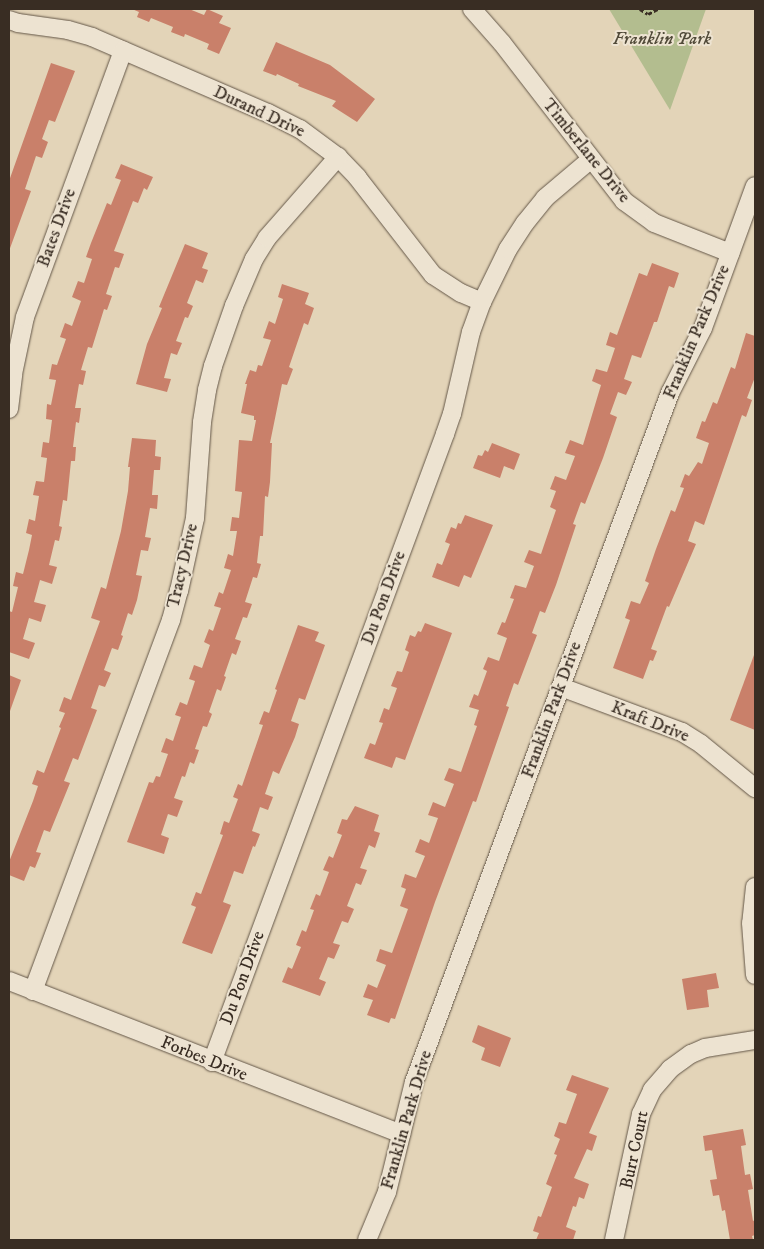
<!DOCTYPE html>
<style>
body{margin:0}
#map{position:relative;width:764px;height:1249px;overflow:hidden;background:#e3d4b8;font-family:"IM FELL DW Pica",serif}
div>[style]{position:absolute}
.green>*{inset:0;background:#b3bd8f}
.building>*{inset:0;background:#c9806a}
.path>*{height:2.5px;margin-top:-1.25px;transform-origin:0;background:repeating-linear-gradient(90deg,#392d23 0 4px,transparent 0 6.5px)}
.roads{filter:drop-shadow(0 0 1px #645748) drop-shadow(0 0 1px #645748)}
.street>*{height:18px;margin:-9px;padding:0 9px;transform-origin:9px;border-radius:9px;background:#ede3d1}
span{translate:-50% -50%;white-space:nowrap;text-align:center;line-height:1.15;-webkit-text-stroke:4px #ede3d1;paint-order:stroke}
.park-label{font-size:18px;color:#514a39;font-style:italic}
.street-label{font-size:18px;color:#392d23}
.frame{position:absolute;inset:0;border:10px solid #392d23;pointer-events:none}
</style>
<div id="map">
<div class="green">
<div style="clip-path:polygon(609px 9px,706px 9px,670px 110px)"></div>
</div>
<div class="building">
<div style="clip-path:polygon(132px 9px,189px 9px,204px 15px,207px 9px,223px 16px,219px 23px,231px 28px,219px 54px,207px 49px,209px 44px,185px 34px,184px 37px,171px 32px,173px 27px,151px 18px,149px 22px,137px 17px,139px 12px)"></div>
<div style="clip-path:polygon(276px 42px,330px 65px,375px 99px,357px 122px,332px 106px,336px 101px,298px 86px,299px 84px,277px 74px,276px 76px,263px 71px)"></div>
<div style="clip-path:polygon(51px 63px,75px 71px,55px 122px,49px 120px,42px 139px,48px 142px,42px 158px,36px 156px,25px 189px,31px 191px,9px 251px,9px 181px)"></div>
<div style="clip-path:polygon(121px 164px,153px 177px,147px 190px,144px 188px,138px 203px,133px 201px,114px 251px,124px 254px,119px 268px,115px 267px,106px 294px,112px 296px,107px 310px,104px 309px,92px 348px,88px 347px,81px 370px,86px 371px,83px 385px,79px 384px,75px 408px,81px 408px,79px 423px,76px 422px,73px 447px,76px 447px,75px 461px,71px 461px,67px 501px,63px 500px,59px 526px,62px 527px,59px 541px,55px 540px,49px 565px,57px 567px,52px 584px,40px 580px,34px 602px,46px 605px,41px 622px,29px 618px,23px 639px,35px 643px,29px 659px,9px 652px,9px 611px,12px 612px,18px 587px,13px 586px,16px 572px,23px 574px,29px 550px,32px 535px,26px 533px,29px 519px,35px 521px,39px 496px,33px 495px,36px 481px,44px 482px,47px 458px,41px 457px,43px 442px,49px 443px,52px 420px,46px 419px,47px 404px,51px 405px,56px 380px,49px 379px,52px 364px,57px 365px,66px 339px,60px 337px,65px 323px,72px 326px,81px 301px,72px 297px,78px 281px,84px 283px,92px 259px,86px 257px,91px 243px,107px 203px,111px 205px,121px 180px,115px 178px)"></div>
<div style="clip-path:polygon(185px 244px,208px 253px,202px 268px,208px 270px,203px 283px,196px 280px,187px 303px,193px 306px,188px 318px,185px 317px,176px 341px,182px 343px,177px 355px,171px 353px,164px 378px,171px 379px,167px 392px,136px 384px,147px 344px,162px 308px,159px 307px)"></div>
<div style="clip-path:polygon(652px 263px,679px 273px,674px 288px,669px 286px,657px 322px,654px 322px,641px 358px,632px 355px,624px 379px,632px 382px,626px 395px,618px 392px,610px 414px,617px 417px,603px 458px,585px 504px,581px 502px,573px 524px,576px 525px,556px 585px,545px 613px,540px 611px,532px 633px,537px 635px,518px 685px,514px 683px,506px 706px,509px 707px,476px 802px,473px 801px,435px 902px,395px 1019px,391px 1018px,389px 1023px,367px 1015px,373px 1000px,363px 997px,368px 984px,377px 988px,386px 965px,376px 961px,380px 949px,392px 953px,408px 909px,400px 906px,406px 889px,401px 887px,405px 874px,416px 878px,425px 856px,415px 852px,420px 839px,429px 843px,438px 818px,428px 815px,433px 802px,445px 807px,454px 784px,444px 780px,449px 768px,461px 772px,477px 726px,474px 725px,479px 710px,469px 707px,474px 694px,478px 696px,487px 671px,483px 669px,488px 657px,499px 661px,507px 638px,497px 634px,502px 622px,505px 623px,514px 599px,510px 598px,515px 585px,526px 588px,534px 566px,524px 562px,529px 550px,541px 554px,556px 510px,550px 507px,556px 491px,550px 489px,555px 476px,566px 480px,575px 456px,565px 453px,570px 440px,583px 445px,601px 385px,592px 381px,596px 369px,607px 372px,615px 348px,606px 345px,610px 332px,617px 335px,639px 273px,647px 276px)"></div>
<div style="clip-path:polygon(282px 284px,309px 293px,305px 304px,314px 308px,308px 325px,304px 323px,289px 367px,293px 369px,287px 385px,282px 384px,270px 443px,272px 443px,270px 482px,268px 497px,265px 496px,263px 536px,260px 536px,257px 563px,261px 564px,257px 578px,253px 577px,245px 602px,252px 604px,247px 618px,243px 617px,235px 639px,241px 641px,236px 655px,232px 653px,224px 676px,226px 677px,221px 691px,217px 689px,209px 712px,212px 714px,207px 727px,203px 726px,195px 749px,199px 750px,194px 764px,190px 762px,185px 777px,182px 776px,174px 798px,183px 801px,177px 817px,168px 814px,161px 835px,169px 838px,164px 854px,127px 842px,149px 782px,153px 783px,156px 776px,160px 777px,168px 754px,161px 752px,166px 738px,173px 741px,181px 717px,175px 715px,180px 702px,187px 705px,195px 681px,189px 679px,194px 665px,202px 668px,210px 645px,204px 642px,209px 629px,213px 631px,221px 608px,214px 606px,219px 592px,223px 594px,231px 570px,224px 568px,228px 554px,233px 556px,237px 531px,230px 531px,232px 517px,239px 518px,242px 492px,235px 491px,239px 440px,252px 441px,256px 420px,254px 420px,254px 416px,241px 413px,247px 384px,245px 384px,250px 370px,256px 372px,258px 365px,262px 366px,271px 340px,263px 338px,269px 321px,275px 324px,283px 299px,278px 297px)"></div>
<div style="clip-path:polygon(746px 333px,755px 336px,755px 377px,747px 398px,752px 400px,746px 417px,742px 415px,704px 525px,695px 521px,688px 541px,696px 544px,669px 607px,667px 606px,651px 649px,657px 651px,653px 661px,650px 660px,643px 679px,613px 668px,630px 620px,625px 618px,631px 601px,640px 604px,649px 583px,645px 581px,656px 549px,671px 510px,675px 512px,684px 488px,680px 487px,685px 474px,689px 476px,698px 462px,702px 464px,709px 443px,696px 438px,702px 421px,705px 422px,713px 402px,717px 404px,731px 367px,735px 369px)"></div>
<div style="clip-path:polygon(132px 438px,156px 440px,155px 456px,161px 457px,160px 470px,154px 470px,152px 495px,158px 495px,157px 509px,150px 508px,145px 537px,151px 538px,148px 551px,141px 550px,136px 575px,142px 576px,137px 600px,132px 615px,128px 613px,121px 635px,123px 636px,118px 650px,112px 648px,104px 670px,111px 673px,105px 687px,99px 685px,91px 708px,97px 710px,78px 760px,73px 758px,64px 781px,70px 783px,50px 832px,44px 830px,36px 852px,41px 853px,35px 868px,30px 866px,24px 881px,9px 875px,9px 862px,33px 801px,38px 786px,32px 784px,37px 770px,44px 773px,61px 728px,59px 727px,65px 713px,59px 711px,64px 697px,71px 700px,100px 621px,91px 618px,101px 587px,106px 589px,121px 531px,128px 491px,130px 467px,128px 467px)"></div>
<div style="clip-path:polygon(492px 443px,520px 454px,514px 470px,504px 466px,500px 478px,473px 468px,478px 455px,482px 456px,485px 450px,488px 452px)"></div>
<div style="clip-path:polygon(465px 515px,493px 525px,471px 578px,464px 575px,459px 587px,432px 577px,437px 563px,442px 565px,450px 544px,445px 542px,451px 527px,456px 529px,458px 523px,461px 524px)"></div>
<div style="clip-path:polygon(425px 623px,452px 633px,405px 760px,396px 757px,392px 768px,364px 758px,370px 743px,375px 745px,383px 723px,379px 722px,384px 708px,389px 710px,397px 688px,391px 686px,397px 671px,402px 672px,409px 652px,405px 650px,410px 635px,415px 637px,418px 631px,421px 632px)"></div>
<div style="clip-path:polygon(298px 625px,319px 632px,315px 641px,325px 645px,305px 700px,299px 698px,291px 721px,299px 724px,295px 737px,279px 774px,273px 771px,265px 794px,273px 797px,268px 810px,260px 807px,252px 831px,260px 834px,255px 847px,253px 846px,243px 874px,234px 871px,223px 902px,231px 905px,212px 954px,182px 943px,196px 907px,191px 905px,196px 892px,201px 894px,223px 835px,220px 834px,224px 821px,229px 823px,238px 799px,233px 797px,238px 784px,242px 786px,263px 725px,259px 724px,264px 711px,269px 713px,277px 690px,275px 689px)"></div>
<div style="clip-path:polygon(754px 655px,755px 655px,755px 730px,730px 720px)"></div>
<div style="clip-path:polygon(9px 675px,21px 680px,10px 711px,9px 711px)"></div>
<div style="clip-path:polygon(355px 806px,379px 815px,374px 831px,380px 833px,375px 848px,369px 845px,360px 868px,367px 870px,361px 885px,356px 883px,347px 906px,354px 909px,348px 923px,342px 921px,333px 943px,340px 945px,334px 959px,328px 957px,319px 979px,326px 982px,320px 996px,282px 982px,288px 967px,292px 969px,301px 947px,296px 945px,302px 930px,306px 932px,314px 910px,310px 909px,316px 894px,320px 896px,329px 872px,323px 870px,329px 856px,333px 858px,342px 835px,337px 833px,342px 819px,347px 820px)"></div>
<div style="clip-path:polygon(716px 973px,719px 988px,707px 990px,709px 1007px,687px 1010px,682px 979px)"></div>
<div style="clip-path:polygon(478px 1025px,511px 1038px,500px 1067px,481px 1060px,485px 1048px,472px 1042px)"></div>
<div style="clip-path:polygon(572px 1075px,609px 1088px,589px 1133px,597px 1136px,592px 1151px,587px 1149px,574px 1178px,589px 1184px,584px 1199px,579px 1197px,576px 1207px,573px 1206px,566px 1227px,576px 1231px,573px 1240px,536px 1240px,539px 1233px,533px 1231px,538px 1216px,541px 1217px,552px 1187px,546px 1184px,557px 1155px,554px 1154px,560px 1139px,554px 1136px,559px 1122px,566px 1124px,577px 1094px,566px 1090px)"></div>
<div style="clip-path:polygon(743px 1129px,746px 1145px,741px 1146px,745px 1175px,750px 1174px,753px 1189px,748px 1190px,753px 1221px,755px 1220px,755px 1235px,752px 1236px,753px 1240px,730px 1240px,725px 1210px,722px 1211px,719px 1195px,713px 1196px,710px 1180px,717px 1179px,712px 1150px,705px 1151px,703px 1136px)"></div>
</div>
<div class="path">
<div style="left:640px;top:9px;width:9px;rotate:32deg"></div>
<div style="left:648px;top:14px;width:11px;rotate:-27deg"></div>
<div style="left:754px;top:1022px;width:1px"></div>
</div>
<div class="roads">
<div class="street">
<div style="left:472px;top:9px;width:45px;rotate:48.6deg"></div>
<div style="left:502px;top:43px;width:200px;rotate:52.3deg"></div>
<div style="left:624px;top:201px;width:37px;rotate:36deg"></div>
<div style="left:654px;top:223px;width:82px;rotate:21.5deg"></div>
<div style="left:9px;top:20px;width:9px;rotate:18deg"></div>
<div style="left:18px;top:23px;width:50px;rotate:8deg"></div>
<div style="left:68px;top:30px;width:25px;rotate:16deg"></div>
<div style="left:92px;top:37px;width:192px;rotate:23.4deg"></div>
<div style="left:268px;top:113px;width:36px;rotate:27deg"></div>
<div style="left:300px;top:129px;width:47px;rotate:36.4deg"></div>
<div style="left:338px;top:157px;width:28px;rotate:46deg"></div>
<div style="left:357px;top:177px;width:124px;rotate:52.2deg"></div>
<div style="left:433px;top:275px;width:33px;rotate:33deg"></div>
<div style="left:461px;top:293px;width:23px;rotate:23deg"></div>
<div style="left:9px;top:409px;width:35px;rotate:-83deg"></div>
<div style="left:13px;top:374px;width:58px;rotate:-78.1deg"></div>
<div style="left:25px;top:317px;width:284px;rotate:-69.8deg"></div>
<div style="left:561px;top:687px;width:129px;rotate:20.4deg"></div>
<div style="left:682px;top:732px;width:22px;rotate:32deg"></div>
<div style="left:701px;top:744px;width:70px;rotate:39.2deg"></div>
<div style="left:755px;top:887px;width:36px;rotate:96deg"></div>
<div style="left:751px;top:923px;width:52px;rotate:85.6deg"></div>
<div style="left:9px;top:981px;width:421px;rotate:21.3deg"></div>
<div style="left:33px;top:991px;width:396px;rotate:-69.6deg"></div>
<div style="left:171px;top:620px;width:30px;rotate:-75deg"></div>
<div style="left:179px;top:591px;width:75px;rotate:-77.6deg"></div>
<div style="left:195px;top:518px;width:96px;rotate:-85.8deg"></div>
<div style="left:202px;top:422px;width:32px;rotate:-81deg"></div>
<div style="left:207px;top:390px;width:25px;rotate:-76deg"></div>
<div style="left:213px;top:366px;width:64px;rotate:-70.7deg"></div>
<div style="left:234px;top:306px;width:51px;rotate:-66.9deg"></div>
<div style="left:254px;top:259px;width:25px;rotate:-58deg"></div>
<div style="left:267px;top:238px;width:108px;rotate:-48.8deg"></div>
<div style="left:212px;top:1062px;width:670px;rotate:-69.64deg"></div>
<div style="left:445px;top:434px;width:21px;rotate:-71deg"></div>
<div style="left:452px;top:414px;width:84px;rotate:-77deg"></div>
<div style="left:471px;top:332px;width:32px;rotate:-70deg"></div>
<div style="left:482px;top:302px;width:59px;rotate:-63.9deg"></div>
<div style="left:508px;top:249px;width:31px;rotate:-57deg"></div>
<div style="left:525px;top:223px;width:32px;rotate:-51deg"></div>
<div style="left:545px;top:198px;width:59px;rotate:-40.2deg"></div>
<div style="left:367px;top:1240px;width:52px;rotate:-67.4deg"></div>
<div style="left:387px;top:1192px;width:113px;rotate:-76.2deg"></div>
<div style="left:414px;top:1082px;width:735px;rotate:-69.62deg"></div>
<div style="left:670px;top:393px;width:73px;rotate:-63.1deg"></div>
<div style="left:703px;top:328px;width:151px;rotate:-69.9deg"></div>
<div style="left:614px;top:1240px;width:129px;rotate:-77.9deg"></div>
<div style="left:641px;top:1114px;width:26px;rotate:-65deg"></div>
<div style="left:652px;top:1090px;width:28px;rotate:-49deg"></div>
<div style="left:670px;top:1069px;width:26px;rotate:-36deg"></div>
<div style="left:691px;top:1054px;width:15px;rotate:-23deg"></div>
<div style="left:705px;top:1048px;width:51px;rotate:-9.1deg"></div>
</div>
</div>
<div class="park-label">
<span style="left:662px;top:39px">Franklin Park</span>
</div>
<div class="street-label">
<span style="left:259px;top:112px;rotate:25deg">Durand Drive</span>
<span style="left:586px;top:151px;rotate:51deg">Timberlane Drive</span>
<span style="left:57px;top:228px;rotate:-70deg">Bates Drive</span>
<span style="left:697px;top:332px;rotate:-67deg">Franklin Park Drive</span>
<span style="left:183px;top:566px;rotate:-77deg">Tracy Drive</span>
<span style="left:384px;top:598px;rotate:-70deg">Du Pon Drive</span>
<span style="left:552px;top:710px;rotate:-70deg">Franklin Park Drive</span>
<span style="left:650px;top:722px;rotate:22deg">Kraft Drive</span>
<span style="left:243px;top:978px;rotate:-70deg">Du Pon Drive</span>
<span style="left:204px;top:1059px;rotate:22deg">Forbes Drive</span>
<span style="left:407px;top:1120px;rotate:-74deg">Franklin Park Drive</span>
<span style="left:635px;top:1150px;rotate:-78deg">Burr Court</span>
</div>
<div class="frame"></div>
</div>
